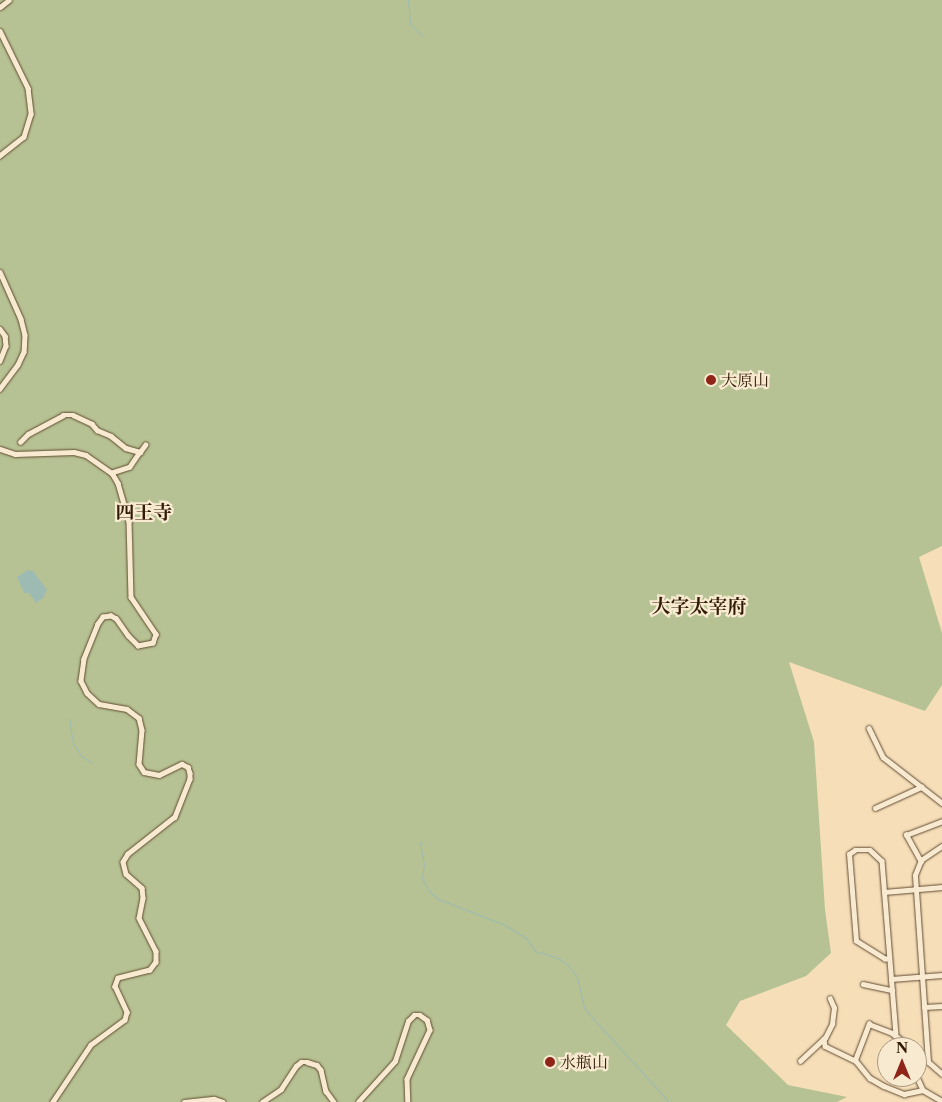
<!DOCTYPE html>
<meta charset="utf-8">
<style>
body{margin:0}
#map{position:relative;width:942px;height:1102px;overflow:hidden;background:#f5deb8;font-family:"Libre Caslon Text","Noto Serif JP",serif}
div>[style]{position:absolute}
.green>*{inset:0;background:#b6c293}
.water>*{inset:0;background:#9dbbb3}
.stream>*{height:1px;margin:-0.5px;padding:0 0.5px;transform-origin:0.5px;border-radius:0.5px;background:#9dbbb3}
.roads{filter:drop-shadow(0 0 1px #624b31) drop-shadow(0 0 1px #624b31)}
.street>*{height:4.5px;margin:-2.25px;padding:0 2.25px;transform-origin:2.25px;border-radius:2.25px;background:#f8ead1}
.dots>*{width:14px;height:14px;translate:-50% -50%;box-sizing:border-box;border:2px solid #f8ead1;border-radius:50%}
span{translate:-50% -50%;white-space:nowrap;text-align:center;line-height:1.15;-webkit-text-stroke:4.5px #f8ead1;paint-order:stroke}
.poi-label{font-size:16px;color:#311a04}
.left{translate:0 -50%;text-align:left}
.quarter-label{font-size:19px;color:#311a04;font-weight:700}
.north{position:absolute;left:877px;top:1037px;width:50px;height:50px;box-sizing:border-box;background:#f8ead1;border:1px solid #a8977f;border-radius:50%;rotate:0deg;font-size:14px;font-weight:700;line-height:20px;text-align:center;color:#311a04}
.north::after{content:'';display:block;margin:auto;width:18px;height:22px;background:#8f2418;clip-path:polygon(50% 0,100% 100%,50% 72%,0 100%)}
</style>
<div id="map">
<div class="green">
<div style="clip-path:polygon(0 0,942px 0,942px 546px,919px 557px,942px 633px,942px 685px,925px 711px,789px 662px,814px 742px,825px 910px,831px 953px,806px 976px,740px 1001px,726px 1025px,788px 1085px,847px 1097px,837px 1102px,0 1102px)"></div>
</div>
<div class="water">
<div style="clip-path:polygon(28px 570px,33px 571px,47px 590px,43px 598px,36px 603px,29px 593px,24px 593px,17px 577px)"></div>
</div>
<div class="stream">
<div style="left:408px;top:0;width:24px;rotate:85deg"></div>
<div style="left:410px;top:24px;width:17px;rotate:45deg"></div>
<div style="left:69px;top:718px;width:25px;rotate:81deg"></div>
<div style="left:73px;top:743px;width:15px;rotate:58deg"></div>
<div style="left:81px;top:756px;width:13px;rotate:32deg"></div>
<div style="left:420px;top:842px;width:22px;rotate:80deg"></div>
<div style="left:424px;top:864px;width:15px;rotate:98deg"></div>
<div style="left:422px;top:879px;width:15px;rotate:58deg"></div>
<div style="left:430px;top:892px;width:11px;rotate:41deg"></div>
<div style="left:438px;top:899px;width:72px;rotate:21.2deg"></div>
<div style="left:505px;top:925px;width:25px;rotate:32deg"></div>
<div style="left:526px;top:938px;width:16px;rotate:55deg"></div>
<div style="left:535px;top:951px;width:24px;rotate:17deg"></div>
<div style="left:558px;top:958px;width:12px;rotate:35deg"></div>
<div style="left:568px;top:965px;width:15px;rotate:53deg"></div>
<div style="left:577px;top:977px;width:31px;rotate:77deg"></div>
<div style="left:584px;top:1007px;width:9px;rotate:54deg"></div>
<div style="left:589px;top:1014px;width:119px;rotate:47.7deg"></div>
</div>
<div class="roads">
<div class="street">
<div style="left:0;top:7px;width:11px;rotate:-38deg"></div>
<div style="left:0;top:31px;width:64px;rotate:63.8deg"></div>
<div style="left:28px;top:88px;width:26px;rotate:83deg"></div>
<div style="left:31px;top:114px;width:24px;rotate:107deg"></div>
<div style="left:24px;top:137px;width:31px;rotate:142deg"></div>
<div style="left:0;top:272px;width:51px;rotate:65.9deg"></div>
<div style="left:21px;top:319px;width:16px;rotate:76deg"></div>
<div style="left:25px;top:335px;width:17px;rotate:93deg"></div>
<div style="left:24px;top:352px;width:14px;rotate:115deg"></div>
<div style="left:18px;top:365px;width:30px;rotate:127deg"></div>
<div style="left:0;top:329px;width:9px;rotate:54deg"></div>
<div style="left:5px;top:336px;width:10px;rotate:84deg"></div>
<div style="left:6px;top:346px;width:16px;rotate:112deg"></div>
<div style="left:20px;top:442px;width:11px;rotate:-45deg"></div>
<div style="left:28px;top:434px;width:40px;rotate:-28deg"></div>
<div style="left:63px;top:415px;width:10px"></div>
<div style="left:73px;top:415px;width:21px;rotate:25deg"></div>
<div style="left:92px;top:424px;width:8px;rotate:50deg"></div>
<div style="left:97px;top:430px;width:15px;rotate:23deg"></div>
<div style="left:111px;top:436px;width:19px;rotate:39deg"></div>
<div style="left:126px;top:448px;width:15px;rotate:16deg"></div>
<div style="left:140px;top:452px;width:18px;rotate:124deg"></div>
<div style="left:130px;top:467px;width:19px;rotate:162deg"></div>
<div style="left:0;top:449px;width:16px;rotate:18deg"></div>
<div style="left:15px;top:454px;width:59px;rotate:-1.9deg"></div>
<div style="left:74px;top:452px;width:12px;rotate:14deg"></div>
<div style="left:86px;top:455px;width:32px;rotate:35deg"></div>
<div style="left:112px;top:473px;width:12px;rotate:59deg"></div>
<div style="left:118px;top:483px;width:40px;rotate:74deg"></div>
<div style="left:129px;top:521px;width:76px;rotate:88.5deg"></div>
<div style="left:131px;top:597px;width:45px;rotate:56deg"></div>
<div style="left:156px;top:634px;width:9px;rotate:108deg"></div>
<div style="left:153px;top:643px;width:15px;rotate:169deg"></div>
<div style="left:138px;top:646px;width:14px;rotate:-135deg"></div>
<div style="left:128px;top:636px;width:21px;rotate:-125deg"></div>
<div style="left:116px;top:619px;width:6px;rotate:-149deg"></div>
<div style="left:111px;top:616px;width:8px;rotate:173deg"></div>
<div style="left:103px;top:617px;width:9px;rotate:126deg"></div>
<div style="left:98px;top:624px;width:38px;rotate:112deg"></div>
<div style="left:84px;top:659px;width:22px;rotate:98deg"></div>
<div style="left:81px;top:681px;width:13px;rotate:63deg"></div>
<div style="left:87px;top:693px;width:16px;rotate:43deg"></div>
<div style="left:99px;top:704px;width:28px;rotate:10deg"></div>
<div style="left:127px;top:709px;width:15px;rotate:37deg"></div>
<div style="left:139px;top:718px;width:12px;rotate:76deg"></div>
<div style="left:142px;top:730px;width:34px;rotate:95deg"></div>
<div style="left:139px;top:764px;width:9px;rotate:58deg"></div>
<div style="left:144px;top:772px;width:15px;rotate:11deg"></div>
<div style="left:159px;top:775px;width:25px;rotate:-26deg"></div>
<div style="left:182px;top:764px;width:7px;rotate:27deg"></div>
<div style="left:188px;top:767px;width:6px;rotate:72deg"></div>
<div style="left:190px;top:773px;width:6px;rotate:90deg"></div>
<div style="left:190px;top:779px;width:41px;rotate:111.5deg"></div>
<div style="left:175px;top:817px;width:60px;rotate:141.8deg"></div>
<div style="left:128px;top:854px;width:9px;rotate:122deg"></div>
<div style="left:123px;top:862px;width:12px;rotate:76deg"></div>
<div style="left:126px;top:874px;width:21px;rotate:41deg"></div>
<div style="left:142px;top:888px;width:10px;rotate:84deg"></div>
<div style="left:143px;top:898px;width:20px;rotate:101deg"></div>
<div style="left:139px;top:918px;width:37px;rotate:63deg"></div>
<div style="left:156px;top:951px;width:11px;rotate:90deg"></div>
<div style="left:156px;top:962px;width:10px;rotate:127deg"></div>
<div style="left:150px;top:970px;width:33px;rotate:166deg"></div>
<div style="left:118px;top:978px;width:9px;rotate:111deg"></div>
<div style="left:115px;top:986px;width:29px;rotate:65deg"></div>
<div style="left:127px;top:1012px;width:8px;rotate:104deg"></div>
<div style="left:125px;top:1020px;width:42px;rotate:143.7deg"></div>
<div style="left:91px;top:1045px;width:69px;rotate:123.7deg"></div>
<div style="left:140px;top:452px;width:9px;rotate:-54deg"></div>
<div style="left:869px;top:728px;width:32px;rotate:64deg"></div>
<div style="left:883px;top:757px;width:75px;rotate:37.9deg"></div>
<div style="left:875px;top:808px;width:51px;rotate:-24.5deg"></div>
<div style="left:921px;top:862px;width:31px;rotate:-119deg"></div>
<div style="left:906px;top:835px;width:39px;rotate:-21deg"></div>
<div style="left:884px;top:892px;width:58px;rotate:-4.9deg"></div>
<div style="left:889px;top:959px;width:4px;rotate:180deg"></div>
<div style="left:885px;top:959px;width:34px;rotate:-148deg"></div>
<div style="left:856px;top:941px;width:87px;rotate:-94.6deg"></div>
<div style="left:849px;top:854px;width:7px;rotate:-34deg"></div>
<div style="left:855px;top:850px;width:15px"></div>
<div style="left:870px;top:850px;width:16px;rotate:43deg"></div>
<div style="left:882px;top:861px;width:187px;rotate:85.4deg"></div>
<div style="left:891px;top:979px;width:51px;rotate:-4.5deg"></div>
<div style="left:863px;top:984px;width:30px;rotate:12deg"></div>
<div style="left:924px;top:1007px;width:18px;rotate:-3deg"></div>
<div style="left:824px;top:1039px;width:7px;rotate:82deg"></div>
<div style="left:825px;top:1046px;width:34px;rotate:26deg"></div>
<div style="left:856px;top:1061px;width:22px;rotate:51deg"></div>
<div style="left:870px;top:1078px;width:16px;rotate:30deg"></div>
<div style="left:884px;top:1086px;width:22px;rotate:22deg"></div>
<div style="left:904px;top:1094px;width:19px;rotate:-12deg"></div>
<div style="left:917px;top:1052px;width:33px;rotate:41deg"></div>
<div style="left:855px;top:1060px;width:39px;rotate:-69deg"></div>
<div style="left:869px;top:1024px;width:25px;rotate:21deg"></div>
<div style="left:892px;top:1033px;width:24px;rotate:36deg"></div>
<div style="left:800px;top:1061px;width:34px;rotate:-43deg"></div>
<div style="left:825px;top:1038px;width:16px;rotate:-63deg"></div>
<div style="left:832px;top:1024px;width:16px;rotate:-83deg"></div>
<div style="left:834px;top:1008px;width:10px;rotate:-114deg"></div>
<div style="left:928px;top:1062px;width:187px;rotate:-94deg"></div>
<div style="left:915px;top:875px;width:16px;rotate:-68deg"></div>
<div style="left:921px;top:860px;width:25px;rotate:-34deg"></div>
<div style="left:917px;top:1077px;width:14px;rotate:65deg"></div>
<div style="left:923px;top:1090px;width:22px;rotate:30deg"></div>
<div style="left:184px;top:1102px;width:30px;rotate:-6deg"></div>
<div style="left:214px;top:1099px;width:9px;rotate:18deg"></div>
<div style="left:262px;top:1102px;width:23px;rotate:-34deg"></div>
<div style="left:281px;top:1089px;width:27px;rotate:-57deg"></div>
<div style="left:296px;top:1066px;width:6px;rotate:-39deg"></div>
<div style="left:301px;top:1062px;width:6px"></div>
<div style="left:307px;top:1062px;width:10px;rotate:17deg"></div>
<div style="left:317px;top:1065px;width:6px;rotate:51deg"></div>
<div style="left:321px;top:1070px;width:22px;rotate:77deg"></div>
<div style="left:326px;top:1091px;width:14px;rotate:54deg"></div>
<div style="left:358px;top:1102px;width:55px;rotate:-47.9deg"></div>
<div style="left:395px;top:1061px;width:42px;rotate:-72deg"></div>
<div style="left:408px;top:1021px;width:8px;rotate:-45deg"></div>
<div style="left:414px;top:1015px;width:6px"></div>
<div style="left:420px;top:1015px;width:9px;rotate:36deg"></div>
<div style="left:427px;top:1020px;width:10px;rotate:73deg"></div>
<div style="left:430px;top:1030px;width:54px;rotate:115.1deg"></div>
<div style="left:407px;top:1079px;width:23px;rotate:88deg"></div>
</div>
</div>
<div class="dots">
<div style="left:711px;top:380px;background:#8f2418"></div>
<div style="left:550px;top:1062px;background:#8f2418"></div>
</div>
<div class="poi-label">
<span class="left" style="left:721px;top:380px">大原山</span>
<span class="left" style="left:560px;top:1062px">水瓶山</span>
</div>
<div class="quarter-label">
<span style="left:144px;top:513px">四王寺</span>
<span style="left:699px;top:607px">大字太宰府</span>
</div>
<div class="north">N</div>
</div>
